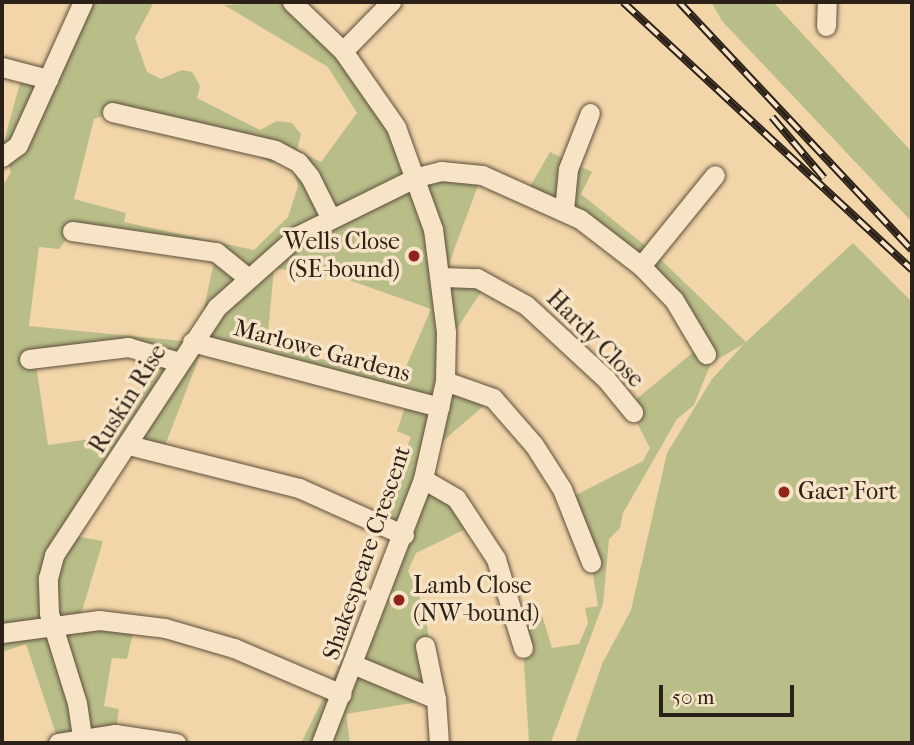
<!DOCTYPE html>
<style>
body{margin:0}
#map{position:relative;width:914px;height:745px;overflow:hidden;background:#f2d6a9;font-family:"IM FELL French Canon",serif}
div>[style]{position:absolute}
.green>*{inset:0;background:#b9be89}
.roads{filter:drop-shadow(0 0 2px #5e4e3c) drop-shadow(0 0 2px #5e4e3c)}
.street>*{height:19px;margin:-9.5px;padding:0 9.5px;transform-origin:9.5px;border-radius:9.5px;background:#f7e4c7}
.rail>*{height:8px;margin-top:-4px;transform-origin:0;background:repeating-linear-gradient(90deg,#f7e4c7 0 16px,#2c2118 0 32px);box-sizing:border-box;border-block:2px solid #2c2118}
.dots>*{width:19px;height:19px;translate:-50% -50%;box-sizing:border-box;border:4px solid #f7e4c7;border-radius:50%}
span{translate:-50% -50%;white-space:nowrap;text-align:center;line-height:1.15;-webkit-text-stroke:7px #f7e4c7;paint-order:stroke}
.poi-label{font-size:24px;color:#2c2118}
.right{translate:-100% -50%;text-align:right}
.left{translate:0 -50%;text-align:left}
.street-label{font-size:24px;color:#2c2118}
.frame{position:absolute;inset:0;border:4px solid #2c2118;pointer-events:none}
.scale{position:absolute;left:659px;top:685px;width:135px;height:32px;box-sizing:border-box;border:4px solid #2c2118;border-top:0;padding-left:9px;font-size:21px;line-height:24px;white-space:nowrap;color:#2c2118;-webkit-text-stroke:5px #f7e4c7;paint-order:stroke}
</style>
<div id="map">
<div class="green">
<div style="clip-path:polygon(evenodd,83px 2px,154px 2px,135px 38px,147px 72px,161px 79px,182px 70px,192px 72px,200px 86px,197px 98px,260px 130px,277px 121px,292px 123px,301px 134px,297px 150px,321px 162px,357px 113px,328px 67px,224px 5px,292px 2px,343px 51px,417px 176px,482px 175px,444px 277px,487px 283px,446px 345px,445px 380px,493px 398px,430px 452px,423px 479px,476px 524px,416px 553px,408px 571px,425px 609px,436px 699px,346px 714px,350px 743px,301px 743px,404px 535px,375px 521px,411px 437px,397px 431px,407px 401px,204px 345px,162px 453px,129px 445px,69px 535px,103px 541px,79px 621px,135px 624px,127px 659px,112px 658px,104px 706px,119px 709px,114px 743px,59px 743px,26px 644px,2px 652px,2px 187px,11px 172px,3px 145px,23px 72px,48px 79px,83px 2px,105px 115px,255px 145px,260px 157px,271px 163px,290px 158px,298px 186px,288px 217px,254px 250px,124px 222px,126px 213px,74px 199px,94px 119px,105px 115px,83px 2px,73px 231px,216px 252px,199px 332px,192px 342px,29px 326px,39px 247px,59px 249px,73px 231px,83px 2px,274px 268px,346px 279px,431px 309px,400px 381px,267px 344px,274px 268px,83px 2px,134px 347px,140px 392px,119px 435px,48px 445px,35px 358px,134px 347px)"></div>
<div style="clip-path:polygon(711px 2px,773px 2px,912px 152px,912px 222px,722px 21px)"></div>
<div style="clip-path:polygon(550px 152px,592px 172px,581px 194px,653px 252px,746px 342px,853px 243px,912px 302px,912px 743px,575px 743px,602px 664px,631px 610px,667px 453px,712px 379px,744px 344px,711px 363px,694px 405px,677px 419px,623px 513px,620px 528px,609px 539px,603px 604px,551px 742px,562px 743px,529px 743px,523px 648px,516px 622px,542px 615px,552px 648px,579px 644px,588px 623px,585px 608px,598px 606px,591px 562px,566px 500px,643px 461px,650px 448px,628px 406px,702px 345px,641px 266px,527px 192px)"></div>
</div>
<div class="roads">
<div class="street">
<div style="left:292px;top:2px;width:71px;rotate:43.9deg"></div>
<div style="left:343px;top:51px;width:93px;rotate:55.1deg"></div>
<div style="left:396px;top:127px;width:109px;rotate:70.1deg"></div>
<div style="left:433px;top:229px;width:104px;rotate:82.8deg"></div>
<div style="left:446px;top:332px;width:49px;rotate:91.2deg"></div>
<div style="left:445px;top:381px;width:100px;rotate:102.7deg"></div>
<div style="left:423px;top:479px;width:283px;rotate:111.1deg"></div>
<div style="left:826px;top:26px;width:24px;rotate:-88deg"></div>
<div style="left:343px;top:51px;width:69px;rotate:-45.6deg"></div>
<div style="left:2px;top:67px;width:48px;rotate:14.6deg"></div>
<div style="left:112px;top:112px;width:167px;rotate:13.1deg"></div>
<div style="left:275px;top:150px;width:26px;rotate:28deg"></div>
<div style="left:298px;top:162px;width:19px;rotate:51deg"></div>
<div style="left:310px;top:177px;width:45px;rotate:63.4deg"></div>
<div style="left:2px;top:157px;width:20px;rotate:-37deg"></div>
<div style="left:18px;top:145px;width:157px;rotate:-65.6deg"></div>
<div style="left:564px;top:210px;width:41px;rotate:-84.4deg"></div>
<div style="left:568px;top:169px;width:60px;rotate:-68.6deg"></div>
<div style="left:72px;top:231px;width:146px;rotate:8.3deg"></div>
<div style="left:216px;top:252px;width:40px;rotate:39deg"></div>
<div style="left:641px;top:266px;width:117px;rotate:-50.9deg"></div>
<div style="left:443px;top:277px;width:34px;rotate:2deg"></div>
<div style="left:477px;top:278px;width:56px;rotate:28.9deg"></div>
<div style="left:526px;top:305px;width:109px;rotate:42.8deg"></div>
<div style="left:606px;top:379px;width:43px;rotate:50.7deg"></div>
<div style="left:192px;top:342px;width:256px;rotate:14.7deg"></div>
<div style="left:29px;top:359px;width:100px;rotate:-6.9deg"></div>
<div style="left:128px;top:347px;width:53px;rotate:16.4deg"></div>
<div style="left:445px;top:381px;width:51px;rotate:19.5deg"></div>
<div style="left:493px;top:398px;width:62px;rotate:48.9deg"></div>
<div style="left:534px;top:445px;width:52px;rotate:57.5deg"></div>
<div style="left:562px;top:489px;width:79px;rotate:68.3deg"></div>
<div style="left:129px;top:445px;width:175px;rotate:14.2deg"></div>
<div style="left:299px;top:488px;width:115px;rotate:24.1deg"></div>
<div style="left:423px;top:479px;width:38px;rotate:30deg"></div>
<div style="left:456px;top:498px;width:73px;rotate:56.7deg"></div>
<div style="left:496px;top:559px;width:93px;rotate:73.1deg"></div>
<div style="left:2px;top:633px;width:98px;rotate:-7.6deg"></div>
<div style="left:99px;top:620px;width:66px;rotate:6.9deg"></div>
<div style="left:165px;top:628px;width:72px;rotate:16.2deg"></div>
<div style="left:234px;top:648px;width:117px;rotate:23.1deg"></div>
<div style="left:425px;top:646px;width:54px;rotate:78.3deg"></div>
<div style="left:355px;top:665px;width:88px;rotate:22.8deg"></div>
<div style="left:436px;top:699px;width:44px;rotate:86.1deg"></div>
<div style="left:58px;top:743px;width:58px;rotate:-9deg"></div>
<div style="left:115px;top:734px;width:62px;rotate:8.4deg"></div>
<div style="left:83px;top:743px;width:40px;rotate:-98.5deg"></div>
<div style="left:77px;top:703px;width:94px;rotate:-107.3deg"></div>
<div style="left:49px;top:613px;width:35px;rotate:-92deg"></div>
<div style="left:48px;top:578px;width:24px;rotate:-75deg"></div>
<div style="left:54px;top:555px;width:297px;rotate:-56.7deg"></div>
<div style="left:217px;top:307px;width:107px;rotate:-41.6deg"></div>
<div style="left:297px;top:236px;width:134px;rotate:-26.2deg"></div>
<div style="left:417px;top:177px;width:25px;rotate:-14deg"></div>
<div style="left:441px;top:171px;width:41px;rotate:5.6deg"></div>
<div style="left:482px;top:175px;width:107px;rotate:24.2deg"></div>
<div style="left:580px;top:219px;width:77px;rotate:37.6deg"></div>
<div style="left:641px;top:266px;width:47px;rotate:45.9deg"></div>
<div style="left:674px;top:300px;width:63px;rotate:59.3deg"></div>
</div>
</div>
<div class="rail">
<div style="left:623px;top:2px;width:394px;rotate:42.8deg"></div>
<div style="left:679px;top:2px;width:340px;rotate:46.8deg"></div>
<div style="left:772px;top:117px;width:80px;rotate:49.6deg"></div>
</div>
<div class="dots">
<div style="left:414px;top:256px;background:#8f2418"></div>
<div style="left:784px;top:492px;background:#8f2418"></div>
<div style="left:399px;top:600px;background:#8f2418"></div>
</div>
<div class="poi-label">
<span class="right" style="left:400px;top:256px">Wells Close<br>(SE-bound)</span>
<span class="left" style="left:798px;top:492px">Gaer Fort</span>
<span class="left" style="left:413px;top:600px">Lamb Close<br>(NW-bound)</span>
</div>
<div class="street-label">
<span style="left:595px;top:339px;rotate:45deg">Hardy Close</span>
<span style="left:322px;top:351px;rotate:15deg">Marlowe Gardens</span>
<span style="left:128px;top:399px;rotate:-58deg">Ruskin Rise</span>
<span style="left:367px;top:553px;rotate:-71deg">Shakespeare Crescent</span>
</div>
<div class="frame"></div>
<div class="scale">50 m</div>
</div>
